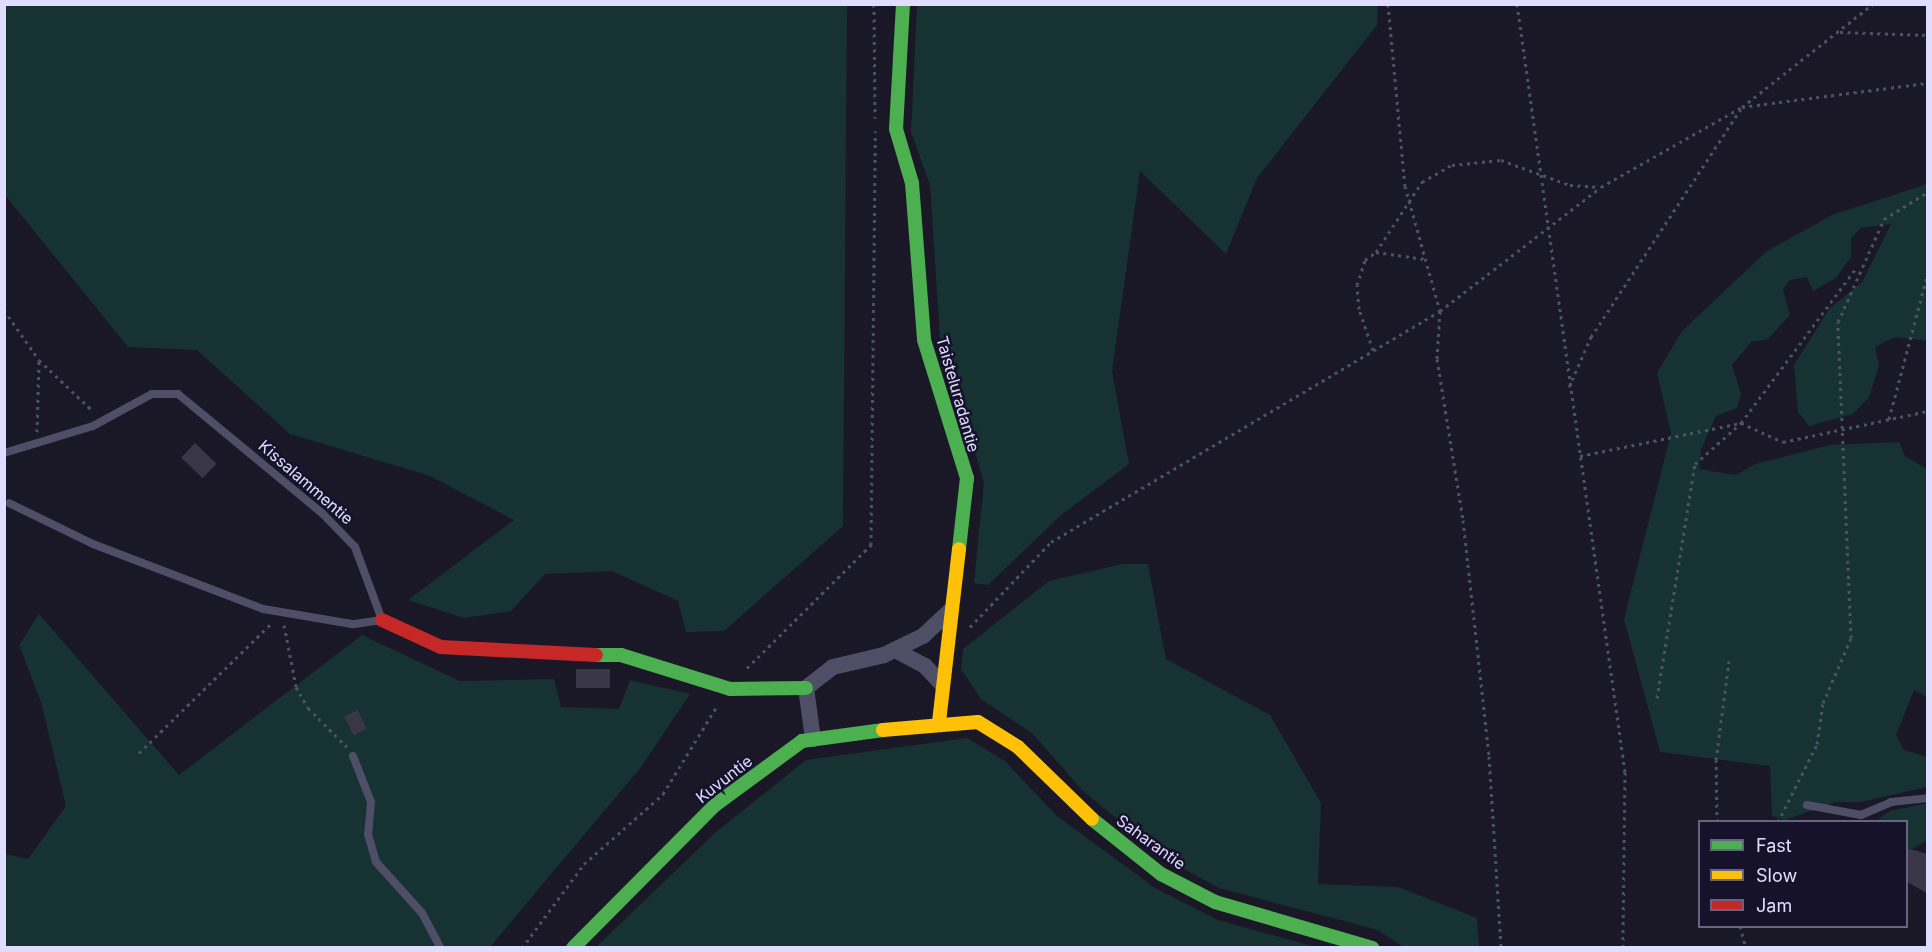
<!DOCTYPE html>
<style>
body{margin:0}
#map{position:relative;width:1932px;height:952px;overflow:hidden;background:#1a1826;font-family:Inter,sans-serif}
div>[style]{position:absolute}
.green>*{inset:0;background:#163232}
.building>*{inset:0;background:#393647;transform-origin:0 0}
.path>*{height:3px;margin-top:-1.5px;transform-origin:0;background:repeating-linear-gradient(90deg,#485463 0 3px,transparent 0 7.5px)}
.lane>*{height:8px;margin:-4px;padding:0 4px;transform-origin:4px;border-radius:4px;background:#4e4e66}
.street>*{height:16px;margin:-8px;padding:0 8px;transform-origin:8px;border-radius:8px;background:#4e4e66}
.fast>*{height:14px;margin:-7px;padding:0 7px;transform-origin:7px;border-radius:7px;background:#4caf50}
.slow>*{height:14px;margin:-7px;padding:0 7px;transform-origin:7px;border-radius:7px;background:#ffc107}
.jam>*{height:14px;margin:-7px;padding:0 7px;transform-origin:7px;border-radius:7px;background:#c62828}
span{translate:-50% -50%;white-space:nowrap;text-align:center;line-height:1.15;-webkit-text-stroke:5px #16122c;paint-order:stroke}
.street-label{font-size:16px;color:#e0ddfe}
.frame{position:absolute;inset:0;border:6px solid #e0ddfe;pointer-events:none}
.legend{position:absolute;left:1698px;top:820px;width:210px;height:108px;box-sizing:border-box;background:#16122c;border:2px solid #676380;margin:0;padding:8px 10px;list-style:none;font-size:18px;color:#e0ddfe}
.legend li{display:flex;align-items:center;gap:12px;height:30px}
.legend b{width:30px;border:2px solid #676380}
</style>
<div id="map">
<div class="green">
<div style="clip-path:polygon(4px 5px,847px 5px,843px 526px,724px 631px,686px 632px,678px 601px,612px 571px,545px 574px,511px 611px,464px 618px,408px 600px,514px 520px,430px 476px,290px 434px,197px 350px,128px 347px,5px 195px)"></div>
<div style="clip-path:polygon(917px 5px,1378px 5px,1377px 25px,1257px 178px,1226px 254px,1140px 171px,1112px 371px,1129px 464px,1061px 515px,988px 585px,974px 583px,984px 482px,940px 338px,930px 185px,911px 132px)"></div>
<div style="clip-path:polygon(1927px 184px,1927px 341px,1895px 337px,1875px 347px,1879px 365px,1869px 397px,1853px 414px,1809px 426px,1798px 412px,1794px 365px,1829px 309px,1862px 282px,1891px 224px,1861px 228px,1851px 238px,1851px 257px,1836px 278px,1813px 291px,1807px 277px,1790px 280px,1783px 289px,1790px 315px,1768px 339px,1751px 342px,1732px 365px,1741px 394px,1737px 408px,1716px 416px,1701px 450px,1699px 469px,1736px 475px,1755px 464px,1830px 445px,1899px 442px,1905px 456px,1927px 469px,1927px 697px,1914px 690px,1896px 735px,1904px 750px,1927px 757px,1927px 787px,1861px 802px,1836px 802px,1785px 820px,1772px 816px,1770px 766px,1660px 752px,1624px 619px,1671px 433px,1657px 373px,1682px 331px,1767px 251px,1832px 215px)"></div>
<div style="clip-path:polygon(1122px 564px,1148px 564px,1166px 659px,1270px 715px,1321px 803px,1318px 884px,1398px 887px,1477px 918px,1479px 947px,1403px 947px,1378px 930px,1219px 888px,1167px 860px,1082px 790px,1033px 734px,981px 699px,961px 669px,963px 649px,1049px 581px)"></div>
<div style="clip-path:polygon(39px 614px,179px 775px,362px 635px,460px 681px,554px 679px,561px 707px,619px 709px,630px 680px,690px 694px,641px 767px,490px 947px,5px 948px,5px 854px,28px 859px,66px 806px,41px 702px,19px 645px)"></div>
<div style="clip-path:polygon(967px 738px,1005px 761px,1057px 816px,1155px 888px,1218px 920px,1316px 947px,596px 947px,716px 832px,806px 760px)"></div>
<div style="clip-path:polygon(1927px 803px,1927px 840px,1912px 849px,1907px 848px,1906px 822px,1876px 821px,1890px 811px)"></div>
</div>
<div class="building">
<div style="left:195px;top:443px;width:30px;height:20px;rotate:44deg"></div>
<div style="left:610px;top:669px;width:19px;height:34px;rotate:90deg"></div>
<div style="left:358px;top:710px;width:21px;height:15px;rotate:65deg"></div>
<div style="clip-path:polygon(1906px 848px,1928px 854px,1928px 894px,1906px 881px)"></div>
</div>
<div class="path">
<div style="left:874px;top:4px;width:114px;rotate:89.5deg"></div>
<div style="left:1388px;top:4px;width:183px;rotate:84.7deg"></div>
<div style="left:1405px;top:186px;width:130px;rotate:74.4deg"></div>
<div style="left:1440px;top:311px;width:48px;rotate:93.6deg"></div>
<div style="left:1437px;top:359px;width:163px;rotate:80.8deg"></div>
<div style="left:1463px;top:520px;width:237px;rotate:83.7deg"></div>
<div style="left:1489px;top:756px;width:192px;rotate:86.4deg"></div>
<div style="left:1517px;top:4px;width:776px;rotate:82deg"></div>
<div style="left:1625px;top:772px;width:176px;rotate:90.7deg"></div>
<div style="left:1840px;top:32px;width:88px;rotate:2deg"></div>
<div style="left:1376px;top:252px;width:84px;rotate:-56.7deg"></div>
<div style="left:1422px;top:182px;width:34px;rotate:-30deg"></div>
<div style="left:1452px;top:165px;width:49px;rotate:-5.8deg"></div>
<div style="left:1501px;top:160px;width:73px;rotate:19.9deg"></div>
<div style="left:1570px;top:185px;width:30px;rotate:4deg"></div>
<div style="left:4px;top:310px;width:61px;rotate:55deg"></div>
<div style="left:39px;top:360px;width:74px;rotate:43.4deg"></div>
<div style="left:1373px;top:350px;width:43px;rotate:-108.9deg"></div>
<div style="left:1359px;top:309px;width:24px;rotate:-95deg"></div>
<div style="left:1357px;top:285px;width:26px;rotate:-72deg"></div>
<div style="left:1365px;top:260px;width:14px;rotate:-36deg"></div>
<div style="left:1376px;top:252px;width:49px;rotate:8.1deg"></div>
<div style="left:1569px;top:387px;width:55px;rotate:-66.3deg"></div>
<div style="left:1591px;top:337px;width:275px;rotate:-56.7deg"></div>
<div style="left:1742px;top:107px;width:188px;rotate:-7.4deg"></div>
<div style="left:1889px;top:419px;width:152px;rotate:-75.1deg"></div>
<div style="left:37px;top:432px;width:71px;rotate:-88.4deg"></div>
<div style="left:1580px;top:456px;width:164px;rotate:-11.6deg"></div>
<div style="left:1741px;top:423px;width:193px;rotate:-53.4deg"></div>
<div style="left:284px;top:625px;width:63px;rotate:79deg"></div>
<div style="left:296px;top:687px;width:24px;rotate:60deg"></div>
<div style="left:308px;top:708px;width:55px;rotate:45deg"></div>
<div style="left:970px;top:627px;width:117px;rotate:-46.4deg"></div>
<div style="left:1051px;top:542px;width:452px;rotate:-30.7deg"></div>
<div style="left:1440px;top:311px;width:203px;rotate:-37.6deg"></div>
<div style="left:1601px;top:187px;width:162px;rotate:-29.6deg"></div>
<div style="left:1742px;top:107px;width:167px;rotate:-38.2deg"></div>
<div style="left:747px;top:668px;width:175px;rotate:-44.8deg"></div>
<div style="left:871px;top:545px;width:414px;rotate:-89.4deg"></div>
<div style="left:1657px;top:698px;width:237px;rotate:-80.8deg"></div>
<div style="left:1695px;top:464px;width:62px;rotate:-41.7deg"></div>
<div style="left:1741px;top:423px;width:46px;rotate:24.3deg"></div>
<div style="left:1783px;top:442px;width:148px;rotate:-12.1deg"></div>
<div style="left:139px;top:753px;width:187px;rotate:-44.4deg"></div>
<div style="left:1717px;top:822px;width:62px;rotate:-90.9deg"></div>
<div style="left:1716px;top:760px;width:100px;rotate:-82.5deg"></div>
<div style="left:1778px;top:822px;width:87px;rotate:-63.4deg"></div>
<div style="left:1817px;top:744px;width:41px;rotate:-81.7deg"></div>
<div style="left:1823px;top:703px;width:71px;rotate:-66.7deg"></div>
<div style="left:1851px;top:638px;width:316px;rotate:-92.4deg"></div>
<div style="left:1838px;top:322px;width:113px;rotate:-65.9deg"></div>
<div style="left:1884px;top:219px;width:52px;rotate:-31.5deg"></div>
<div style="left:1740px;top:926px;width:23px;rotate:75deg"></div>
<div style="left:522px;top:948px;width:104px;rotate:-53.6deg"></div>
<div style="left:584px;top:864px;width:106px;rotate:-41.5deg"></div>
<div style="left:663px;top:794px;width:103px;rotate:-58.5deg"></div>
</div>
<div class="lane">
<div style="left:4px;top:453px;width:93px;rotate:-16.9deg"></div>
<div style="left:93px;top:426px;width:67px;rotate:-28.5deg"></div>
<div style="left:152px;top:394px;width:26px"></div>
<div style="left:178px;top:394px;width:188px;rotate:39.6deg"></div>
<div style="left:323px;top:514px;width:46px;rotate:45.9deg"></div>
<div style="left:355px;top:547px;width:78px;rotate:69.7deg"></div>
<div style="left:382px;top:620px;width:30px;rotate:172deg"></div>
<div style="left:352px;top:624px;width:90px;rotate:-170.4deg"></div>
<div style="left:263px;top:609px;width:182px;rotate:-159.1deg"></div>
<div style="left:93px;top:544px;width:93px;rotate:-154deg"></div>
<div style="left:353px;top:756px;width:49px;rotate:68.6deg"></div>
<div style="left:371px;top:802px;width:32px;rotate:95deg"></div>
<div style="left:368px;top:834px;width:29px;rotate:74deg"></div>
<div style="left:376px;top:862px;width:69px;rotate:48deg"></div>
<div style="left:422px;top:913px;width:40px;rotate:62deg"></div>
<div style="left:1807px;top:805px;width:55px;rotate:10.5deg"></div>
<div style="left:1861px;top:815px;width:33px;rotate:-23deg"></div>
<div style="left:1891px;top:802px;width:37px;rotate:-6deg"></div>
</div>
<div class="street">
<div style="left:895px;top:650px;width:34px;rotate:28deg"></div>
<div style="left:925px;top:666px;width:25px;rotate:47deg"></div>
<div style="left:813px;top:739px;width:51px;rotate:-97.8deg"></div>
<div style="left:806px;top:688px;width:34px;rotate:-38deg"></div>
<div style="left:833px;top:667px;width:52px;rotate:-13.2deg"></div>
<div style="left:884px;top:655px;width:43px;rotate:-26deg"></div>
<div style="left:923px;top:636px;width:38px;rotate:-43deg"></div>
</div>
<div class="fast">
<div style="left:903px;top:4px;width:125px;rotate:93.2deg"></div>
<div style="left:896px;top:129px;width:56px;rotate:73.5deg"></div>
<div style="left:912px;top:183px;width:157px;rotate:85.6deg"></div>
<div style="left:924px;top:340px;width:145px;rotate:72.7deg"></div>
<div style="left:967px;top:478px;width:71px;rotate:96.4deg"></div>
<div style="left:596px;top:655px;width:25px"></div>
<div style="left:621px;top:655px;width:114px;rotate:17.3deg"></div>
<div style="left:730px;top:689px;width:76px;rotate:-0.8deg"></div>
<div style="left:1092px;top:819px;width:88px;rotate:38.6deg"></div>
<div style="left:1161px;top:874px;width:61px;rotate:27.4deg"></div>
<div style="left:1215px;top:902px;width:164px;rotate:16.3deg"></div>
<div style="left:573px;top:948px;width:202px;rotate:-45.2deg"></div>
<div style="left:715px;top:805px;width:108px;rotate:-36.3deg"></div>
<div style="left:802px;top:741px;width:82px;rotate:-7.7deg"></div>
</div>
<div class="slow">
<div style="left:939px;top:722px;width:174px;rotate:-83.4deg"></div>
<div style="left:883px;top:730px;width:95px;rotate:-4.8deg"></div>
<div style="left:978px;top:722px;width:47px;rotate:32deg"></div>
<div style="left:1018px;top:747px;width:103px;rotate:44.2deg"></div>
</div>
<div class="jam">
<div style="left:382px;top:620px;width:65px;rotate:24.6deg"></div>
<div style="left:441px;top:647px;width:155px;rotate:3deg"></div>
</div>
<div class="street-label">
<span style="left:958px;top:394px;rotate:74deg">Taisteluradantie</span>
<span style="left:306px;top:482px;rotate:41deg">Kissalammentie</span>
<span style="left:724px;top:779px;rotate:-38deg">Kuvuntie</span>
<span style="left:1151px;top:842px;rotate:36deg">Saharantie</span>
</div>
<div class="frame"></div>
<ul class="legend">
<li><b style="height:8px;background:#4caf50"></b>Fast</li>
<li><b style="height:8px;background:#ffc107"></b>Slow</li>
<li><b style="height:8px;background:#c62828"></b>Jam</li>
</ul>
</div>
